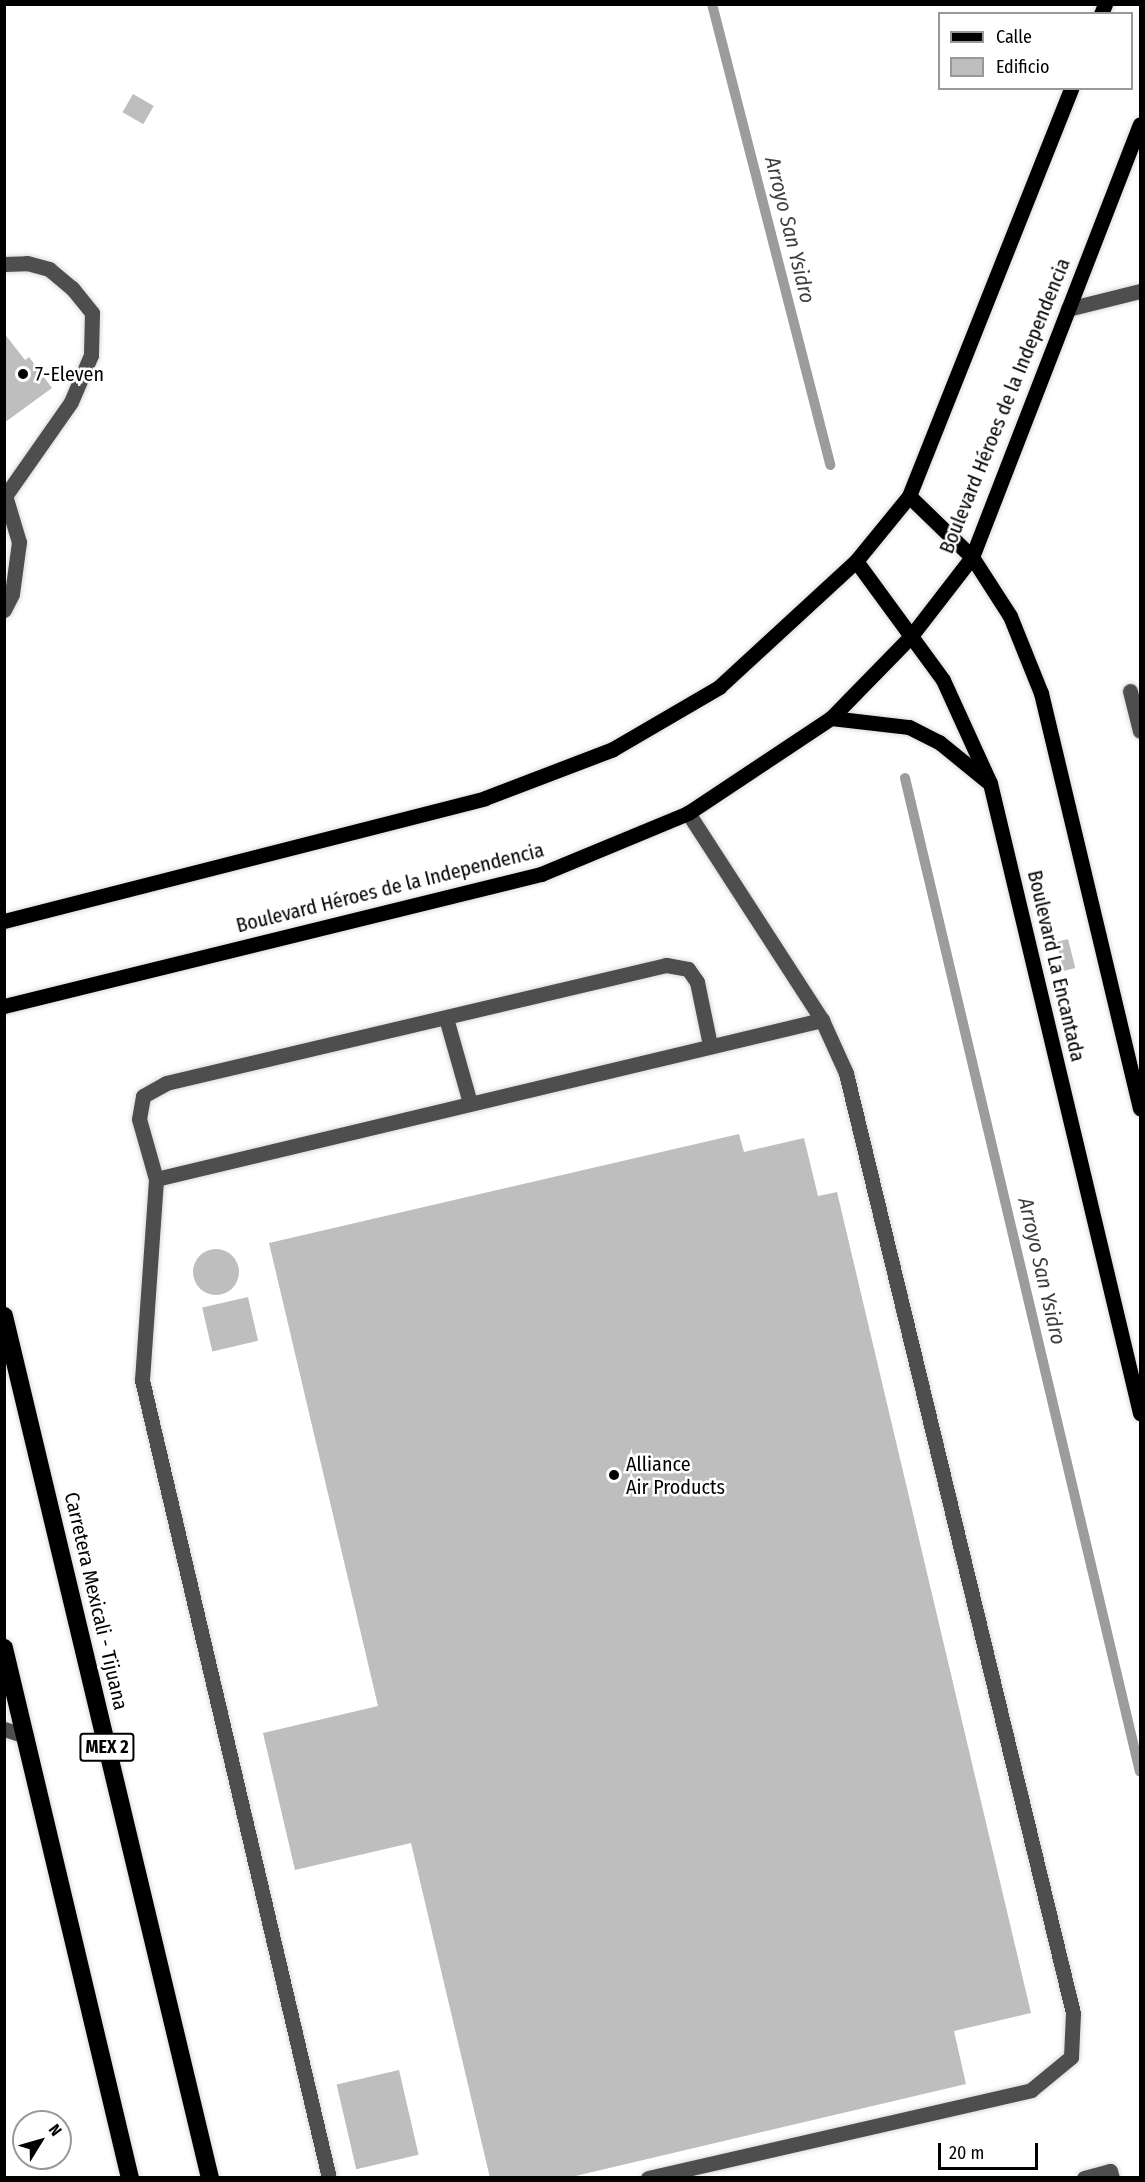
<!DOCTYPE html>
<meta charset="utf-8">
<style>
body{margin:0}
#map{position:relative;width:1145px;height:2182px;overflow:hidden;background:#fff;font-family:"Fira Sans Condensed",sans-serif}
div>[style]{position:absolute}
.stream>*{height:10px;margin:-5px;padding:0 5px;transform-origin:5px;border-radius:5px;background:#9c9c9c}
.building>*{inset:0;background:#bebebe;transform-origin:0 0}
.round{border-radius:50%}
.roads{filter:drop-shadow(0 0 2px #dbdbdb) drop-shadow(0 0 2px #dbdbdb)}
.minor>*{height:15px;margin:-7.5px;padding:0 7.5px;transform-origin:7.5px;border-radius:7.5px;background:#4e4e4e}
.major>*{height:15px;margin:-7.5px;padding:0 7.5px;transform-origin:7.5px;border-radius:7.5px;background:#000}
.highway>*{height:18px;margin:-9px;padding:0 9px;transform-origin:9px;border-radius:9px;background:#000}
.dots>*{width:16px;height:16px;translate:-50% -50%;box-sizing:border-box;border:3px solid #fff;border-radius:50%}
span{translate:-50% -50%;white-space:nowrap;text-align:center;line-height:1.15;-webkit-text-stroke:5px #fff;paint-order:stroke}
.shield-label span{padding:2px 4px;background:#fff;border:2px solid;border-radius:4px;-webkit-text-stroke-width:0}
.shield-label{font-size:18px;color:#000;font-weight:700}
.poi-label{font-size:20px;color:#000}
.left{translate:0 -50%;text-align:left}
.street-label{font-size:20px;color:#000}
.water-label{font-size:21px;color:#3d3d3d;font-style:italic}
.frame{position:absolute;inset:0;border:6px solid #000;pointer-events:none}
.legend{position:absolute;left:938px;top:12px;width:195px;height:78px;box-sizing:border-box;background:#fff;border:2px solid #999;margin:0;padding:8px 10px;list-style:none;font-size:18px;color:#000}
.legend li{display:flex;align-items:center;gap:12px;height:30px}
.legend b{width:30px;border:2px solid #999}
.north{position:absolute;left:12px;top:2110px;width:60px;height:60px;box-sizing:border-box;background:#fff;border:2px solid #999;border-radius:50%;rotate:53deg;font-size:16px;font-weight:700;line-height:24px;text-align:center;color:#000}
.north::after{content:'';display:block;margin:auto;width:21px;height:27px;background:#000;clip-path:polygon(50% 0,100% 100%,50% 72%,0 100%)}
.scale{position:absolute;left:938px;top:2143px;width:100px;height:27px;box-sizing:border-box;border:3px solid #000;border-top:0;padding-left:8px;font-size:18px;line-height:21px;white-space:nowrap;color:#000;-webkit-text-stroke:4px #fff;paint-order:stroke}
</style>
<div id="map">
<div class="stream">
<div style="left:712px;top:4px;width:476px;rotate:75.6deg"></div>
<div style="left:905px;top:778px;width:1021px;rotate:76.7deg"></div>
</div>
<div class="building">
<div style="left:133px;top:94px;width:24px;height:21px;rotate:30deg"></div>
<div style="clip-path:polygon(4px 333px,25px 360px,29px 357px,52px 388px,4px 423px)"></div>
<div style="left:1068px;top:939px;width:30px;height:12px;rotate:76deg"></div>
<div style="clip-path:polygon(739px 1134px,744px 1152px,804px 1138px,818px 1196px,837px 1192px,1031px 2013px,954px 2031px,966px 2084px,567px 2178px,490px 2178px,411px 1843px,295px 1870px,263px 1733px,378px 1706px,269px 1243px)"></div>
<div class="round" style="left:193px;top:1249px;width:46px;height:46px"></div>
<div style="left:248px;top:1297px;width:45px;height:47px;rotate:77deg"></div>
<div style="left:399px;top:2070px;width:87px;height:64px;rotate:77deg"></div>
</div>
<div class="roads">
<div class="minor">
<div style="left:4px;top:264px;width:23px;rotate:-2deg"></div>
<div style="left:27px;top:263px;width:23px;rotate:15deg"></div>
<div style="left:49px;top:269px;width:30px;rotate:40deg"></div>
<div style="left:72px;top:288px;width:32px;rotate:51deg"></div>
<div style="left:92px;top:313px;width:42px;rotate:91.4deg"></div>
<div style="left:91px;top:355px;width:51px;rotate:113.1deg"></div>
<div style="left:71px;top:402px;width:113px;rotate:125deg"></div>
<div style="left:1068px;top:309px;width:74px;rotate:-14deg"></div>
<div style="left:4px;top:492px;width:52px;rotate:73.3deg"></div>
<div style="left:19px;top:542px;width:52px;rotate:97.7deg"></div>
<div style="left:12px;top:594px;width:18px;rotate:117deg"></div>
<div style="left:1130px;top:691px;width:41px;rotate:76deg"></div>
<div style="left:446px;top:1018px;width:88px;rotate:74.2deg"></div>
<div style="left:156px;top:1179px;width:685px;rotate:-13.43deg"></div>
<div style="left:4px;top:1729px;width:23px;rotate:18deg"></div>
<div style="left:329px;top:2178px;width:820px;rotate:-103.19deg"></div>
<div style="left:142px;top:1380px;width:201px;rotate:-86deg"></div>
<div style="left:156px;top:1179px;width:62px;rotate:-105.8deg"></div>
<div style="left:139px;top:1119px;width:23px;rotate:-80deg"></div>
<div style="left:143px;top:1096px;width:26px;rotate:-29deg"></div>
<div style="left:166px;top:1083px;width:514px;rotate:-13.28deg"></div>
<div style="left:666px;top:965px;width:22px;rotate:10deg"></div>
<div style="left:688px;top:969px;width:16px;rotate:55deg"></div>
<div style="left:697px;top:982px;width:64px;rotate:78.3deg"></div>
<div style="left:648px;top:2178px;width:393px;rotate:-12.9deg"></div>
<div style="left:1031px;top:2090px;width:52px;rotate:-39.5deg"></div>
<div style="left:1071px;top:2057px;width:44px;rotate:-87.4deg"></div>
<div style="left:1073px;top:2013px;width:967px;rotate:-103.58deg"></div>
<div style="left:846px;top:1073px;width:58px;rotate:-114.4deg"></div>
<div style="left:822px;top:1020px;width:247px;rotate:-122.9deg"></div>
<div style="left:1084px;top:2178px;width:27px;rotate:-15deg"></div>
<div style="left:1110px;top:2171px;width:7px;rotate:74deg"></div>
</div>
<div class="major">
<div style="left:1101px;top:14px;width:11px;rotate:-68deg"></div>
<div style="left:909px;top:496px;width:88px;rotate:44.1deg"></div>
<div style="left:972px;top:557px;width:70px;rotate:57.2deg"></div>
<div style="left:1010px;top:616px;width:83px;rotate:68.1deg"></div>
<div style="left:1041px;top:693px;width:427px;rotate:76.6deg"></div>
<div style="left:856px;top:561px;width:147px;rotate:53.8deg"></div>
<div style="left:943px;top:680px;width:113px;rotate:65.5deg"></div>
<div style="left:990px;top:783px;width:648px;rotate:76.61deg"></div>
<div style="left:831px;top:718px;width:79px;rotate:6.6deg"></div>
<div style="left:909px;top:727px;width:34px;rotate:27deg"></div>
<div style="left:939px;top:742px;width:62px;rotate:39.1deg"></div>
<div style="left:4px;top:921px;width:496px;rotate:-14.3deg"></div>
<div style="left:485px;top:798px;width:137px;rotate:-20.9deg"></div>
<div style="left:613px;top:749px;width:123px;rotate:-30.3deg"></div>
<div style="left:719px;top:687px;width:186px;rotate:-42.6deg"></div>
<div style="left:856px;top:561px;width:84px;rotate:-50.8deg"></div>
<div style="left:909px;top:496px;width:439px;rotate:-68.3deg"></div>
<div style="left:4px;top:1006px;width:553px;rotate:-13.81deg"></div>
<div style="left:541px;top:874px;width:159px;rotate:-22.5deg"></div>
<div style="left:688px;top:813px;width:172px;rotate:-33.6deg"></div>
<div style="left:831px;top:718px;width:115px;rotate:-45.7deg"></div>
<div style="left:911px;top:636px;width:100px;rotate:-52.3deg"></div>
<div style="left:972px;top:557px;width:464px;rotate:-68.8deg"></div>
</div>
<div class="highway">
<div style="left:4px;top:1316px;width:886px;rotate:76.56deg"></div>
<div style="left:4px;top:1648px;width:545px;rotate:76.63deg"></div>
</div>
</div>
<div class="dots">
<div style="left:23px;top:374px;background:#000"></div>
<div style="left:614px;top:1475px;background:#000"></div>
</div>
<div class="shield-label">
<span style="left:107px;top:1747px">MEX 2</span>
</div>
<div class="poi-label">
<span class="left" style="left:35px;top:374px">7-Eleven</span>
<span class="left" style="left:626px;top:1476px">Alliance<br>Air Products</span>
</div>
<div class="street-label">
<span style="left:1005px;top:406px;rotate:-68deg">Boulevard Héroes de la Independencia</span>
<span style="left:390px;top:888px;rotate:-14deg">Boulevard Héroes de la Independencia</span>
<span style="left:1056px;top:966px;rotate:77deg">Boulevard La Encantada</span>
<span style="left:96px;top:1601px;rotate:77deg">Carretera Mexicali - Tijuana</span>
</div>
<div class="water-label">
<span style="left:790px;top:230px;rotate:76deg">Arroyo San Ysidro</span>
<span style="left:1042px;top:1271px;rotate:77deg">Arroyo San Ysidro</span>
</div>
<div class="frame"></div>
<ul class="legend">
<li><b style="height:8px;background:#000"></b>Calle</li>
<li><b style="height:16px;background:#bebebe"></b>Edificio</li>
</ul>
<div class="north">N</div>
<div class="scale">20 m</div>
</div>
